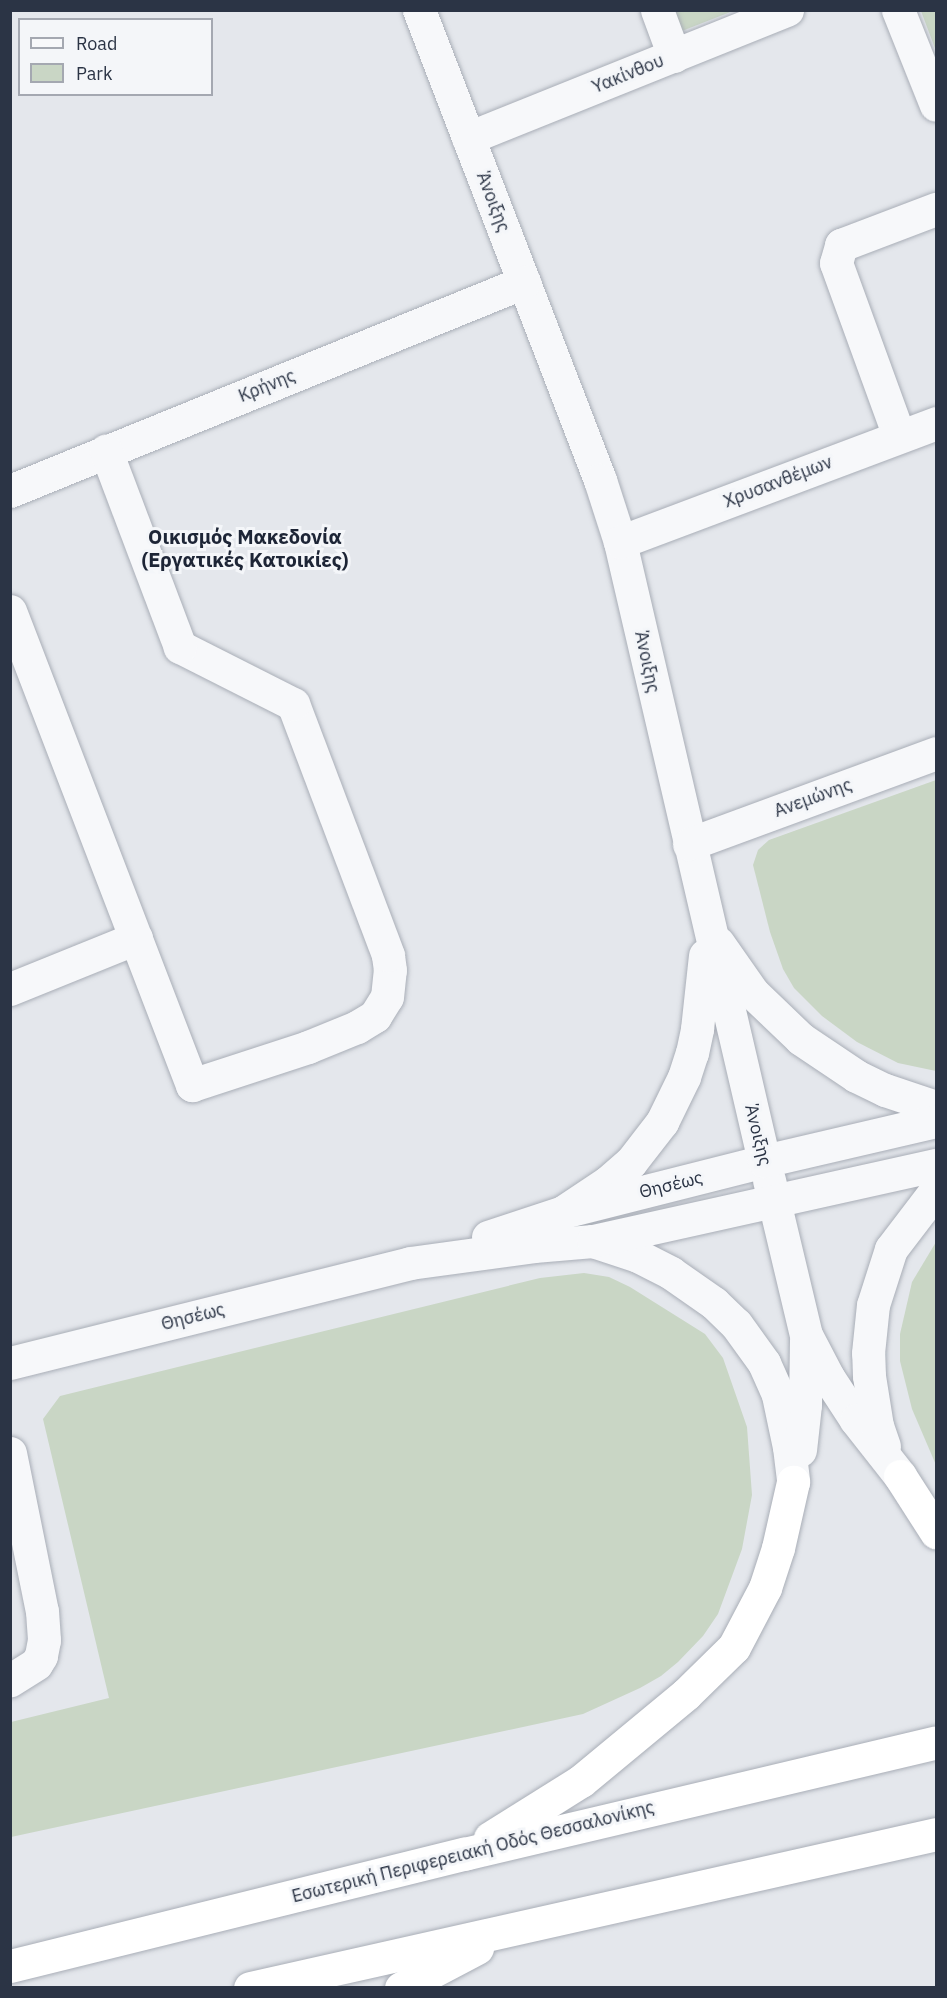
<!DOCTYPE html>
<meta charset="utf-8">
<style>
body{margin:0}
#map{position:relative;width:947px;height:1998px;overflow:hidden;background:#e4e7ec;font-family:"IBM Plex Sans",sans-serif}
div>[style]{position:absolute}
.green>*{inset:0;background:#c9d6c5}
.roads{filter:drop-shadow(0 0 2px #a9aeb7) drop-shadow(0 0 2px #a9aeb7)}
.pedestrian>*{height:33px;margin:-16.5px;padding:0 16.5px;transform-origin:16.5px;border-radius:16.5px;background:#f7f8fa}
.minor>*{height:33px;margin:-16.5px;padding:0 16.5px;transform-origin:16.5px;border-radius:16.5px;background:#f7f8fa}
.tertiary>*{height:33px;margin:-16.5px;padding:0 16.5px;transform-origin:16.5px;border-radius:16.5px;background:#f7f8fa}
.trunk>*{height:33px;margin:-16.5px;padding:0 16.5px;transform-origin:16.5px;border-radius:16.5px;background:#fff}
span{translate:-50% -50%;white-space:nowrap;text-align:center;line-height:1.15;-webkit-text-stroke:6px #f4f6f9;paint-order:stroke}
.street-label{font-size:18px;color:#2b3445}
.neighbourhood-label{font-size:20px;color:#1d2536;font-weight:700}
.frame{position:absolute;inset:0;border:12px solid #2b3445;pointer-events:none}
.legend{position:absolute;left:18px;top:18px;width:195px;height:78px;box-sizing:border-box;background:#f4f6f9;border:2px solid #a4a8b1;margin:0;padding:8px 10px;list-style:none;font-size:18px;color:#2b3445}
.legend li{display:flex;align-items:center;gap:12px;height:30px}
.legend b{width:30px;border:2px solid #a4a8b1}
</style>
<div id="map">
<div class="green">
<div style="clip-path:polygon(674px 11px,733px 11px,682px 31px)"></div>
<div style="clip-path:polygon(921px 11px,936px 11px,936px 51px)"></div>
<div style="clip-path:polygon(936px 780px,936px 1071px,898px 1063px,857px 1042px,822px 1016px,794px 988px,783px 969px,770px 932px,753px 865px,758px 850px,769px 840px)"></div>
<div style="clip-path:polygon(936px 1242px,936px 1465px,912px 1409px,900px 1361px,900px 1334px,912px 1282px)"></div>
<div style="clip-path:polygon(584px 1273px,609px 1277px,630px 1287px,705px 1334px,723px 1358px,747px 1427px,752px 1495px,742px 1549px,718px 1614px,703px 1636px,678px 1662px,661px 1676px,640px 1688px,583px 1714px,11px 1837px,11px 1722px,109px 1698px,43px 1419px,60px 1396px,540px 1278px)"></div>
</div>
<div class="roads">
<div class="pedestrian">
<div style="left:657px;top:10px;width:49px;rotate:69.7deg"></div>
<div style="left:898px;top:10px;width:102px;rotate:68.2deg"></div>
<div style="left:468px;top:138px;width:344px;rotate:-21.9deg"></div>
<div style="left:899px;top:436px;width:184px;rotate:-110deg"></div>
<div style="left:836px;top:263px;width:19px;rotate:-74deg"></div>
<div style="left:841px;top:245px;width:102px;rotate:-20.8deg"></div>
</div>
<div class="minor">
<div style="left:419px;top:10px;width:504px;rotate:68.94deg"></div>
<div style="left:600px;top:480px;width:65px;rotate:72.1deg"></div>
<div style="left:620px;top:542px;width:636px;rotate:76.9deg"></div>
<div style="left:10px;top:491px;width:555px;rotate:-22.13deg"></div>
<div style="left:620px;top:542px;width:338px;rotate:-20.6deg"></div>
<div style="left:10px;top:611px;width:508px;rotate:68.99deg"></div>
<div style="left:192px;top:1085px;width:122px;rotate:-18.1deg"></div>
<div style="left:308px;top:1047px;width:53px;rotate:-22.2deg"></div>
<div style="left:357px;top:1027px;width:21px;rotate:-31deg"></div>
<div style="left:375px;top:1016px;width:22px;rotate:-58deg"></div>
<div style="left:387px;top:997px;width:27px;rotate:-84deg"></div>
<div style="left:390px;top:970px;width:15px;rotate:-98deg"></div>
<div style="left:388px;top:955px;width:268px;rotate:-110.7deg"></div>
<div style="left:293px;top:704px;width:127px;rotate:-153.2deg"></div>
<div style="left:180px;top:647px;width:210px;rotate:-110.7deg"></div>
<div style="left:689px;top:844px;width:263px;rotate:-20.2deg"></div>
<div style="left:718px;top:943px;width:61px;rotate:55deg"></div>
<div style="left:753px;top:993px;width:66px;rotate:43.8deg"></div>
<div style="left:801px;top:1039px;width:66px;rotate:33.9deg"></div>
<div style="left:856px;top:1076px;width:32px;rotate:26deg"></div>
<div style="left:885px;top:1090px;width:54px;rotate:18.4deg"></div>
<div style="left:10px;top:989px;width:136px;rotate:-22deg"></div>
<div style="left:566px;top:1210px;width:50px;rotate:-33.7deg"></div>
<div style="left:608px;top:1182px;width:30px;rotate:-41deg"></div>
<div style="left:631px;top:1162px;width:51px;rotate:-52.2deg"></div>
<div style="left:662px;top:1122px;width:50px;rotate:-63.9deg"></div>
<div style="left:684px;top:1077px;width:25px;rotate:-72deg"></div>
<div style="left:692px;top:1053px;width:25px;rotate:-78deg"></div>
<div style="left:697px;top:1029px;width:74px;rotate:-83.8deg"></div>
</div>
<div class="tertiary">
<div style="left:769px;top:1180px;width:159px;rotate:76.6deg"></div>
<div style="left:806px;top:1335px;width:47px;rotate:62.4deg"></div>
<div style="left:828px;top:1377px;width:51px;rotate:56.9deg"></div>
<div style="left:856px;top:1420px;width:71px;rotate:51.8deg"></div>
<div style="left:488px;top:1237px;width:79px;rotate:-18.4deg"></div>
<div style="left:563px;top:1212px;width:207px;rotate:-14.2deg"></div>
<div style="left:764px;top:1161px;width:177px;rotate:-13.1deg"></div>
<div style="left:593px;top:1241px;width:47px;rotate:18.4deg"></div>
<div style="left:638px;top:1256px;width:37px;rotate:27deg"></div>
<div style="left:671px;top:1273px;width:52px;rotate:34.9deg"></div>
<div style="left:714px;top:1303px;width:30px;rotate:44deg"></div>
<div style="left:736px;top:1324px;width:48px;rotate:54.3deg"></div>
<div style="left:764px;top:1363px;width:35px;rotate:66deg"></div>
<div style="left:778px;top:1395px;width:53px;rotate:78.1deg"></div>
<div style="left:789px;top:1447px;width:35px;rotate:83deg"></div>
<div style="left:10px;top:1363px;width:412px;rotate:-14deg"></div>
<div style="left:410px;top:1263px;width:125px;rotate:-7.8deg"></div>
<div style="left:534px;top:1246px;width:59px;rotate:-4.8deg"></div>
<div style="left:593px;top:1241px;width:351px;rotate:-12.5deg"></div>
<div style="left:884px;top:1446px;width:21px;rotate:-109deg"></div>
<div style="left:877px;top:1426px;width:51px;rotate:-99.1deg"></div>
<div style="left:869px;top:1376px;width:23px;rotate:-92deg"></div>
<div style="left:868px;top:1353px;width:48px;rotate:-84.1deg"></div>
<div style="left:873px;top:1305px;width:59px;rotate:-72.2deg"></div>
<div style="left:891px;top:1249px;width:74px;rotate:-52.7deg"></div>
<div style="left:800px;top:1450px;width:45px;rotate:-83.7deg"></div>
<div style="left:805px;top:1405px;width:65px;rotate:-89.1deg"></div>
<div style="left:10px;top:1453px;width:161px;rotate:78.6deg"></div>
<div style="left:42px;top:1611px;width:29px;rotate:86deg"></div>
<div style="left:44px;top:1640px;width:16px;rotate:101deg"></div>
<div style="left:41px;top:1656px;width:9px;rotate:122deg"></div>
<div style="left:36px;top:1664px;width:31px;rotate:148deg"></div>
</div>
<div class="trunk">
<div style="left:900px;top:1476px;width:67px;rotate:57.3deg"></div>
<div style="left:490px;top:1838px;width:107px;rotate:-32.1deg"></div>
<div style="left:581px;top:1781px;width:136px;rotate:-39.6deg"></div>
<div style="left:686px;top:1694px;width:67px;rotate:-44.4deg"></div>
<div style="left:734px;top:1647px;width:67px;rotate:-62.3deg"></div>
<div style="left:765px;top:1588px;width:42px;rotate:-72deg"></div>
<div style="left:778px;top:1548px;width:68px;rotate:-77.2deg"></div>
<div style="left:10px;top:1966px;width:468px;rotate:-13.9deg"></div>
<div style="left:464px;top:1854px;width:485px;rotate:-13.3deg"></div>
<div style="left:250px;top:1988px;width:703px;rotate:-12.65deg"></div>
<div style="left:401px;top:1988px;width:86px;rotate:-27.8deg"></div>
</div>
</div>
<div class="street-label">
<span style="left:628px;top:74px;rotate:-22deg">Υακίνθου</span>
<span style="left:493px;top:202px;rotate:69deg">Άνοιξης</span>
<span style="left:267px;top:386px;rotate:-22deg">Κρήνης</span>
<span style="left:778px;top:482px;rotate:-21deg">Χρυσανθέμων</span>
<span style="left:647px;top:662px;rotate:78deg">Άνοιξης</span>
<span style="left:813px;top:798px;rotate:-20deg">Ανεμώνης</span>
<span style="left:758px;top:1135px;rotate:76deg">Άνοιξης</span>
<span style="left:671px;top:1185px;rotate:-14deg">Θησέως</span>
<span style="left:193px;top:1317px;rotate:-14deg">Θησέως</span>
<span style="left:473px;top:1852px;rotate:-14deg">Εσωτερική Περιφερειακή Οδός Θεσσαλονίκης</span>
</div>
<div class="neighbourhood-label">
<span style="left:245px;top:548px">Οικισμός Μακεδονία<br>(Εργατικές Κατοικίες)</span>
</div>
<div class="frame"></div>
<ul class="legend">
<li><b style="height:8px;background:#f7f8fa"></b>Road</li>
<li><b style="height:16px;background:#c9d6c5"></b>Park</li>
</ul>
</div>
